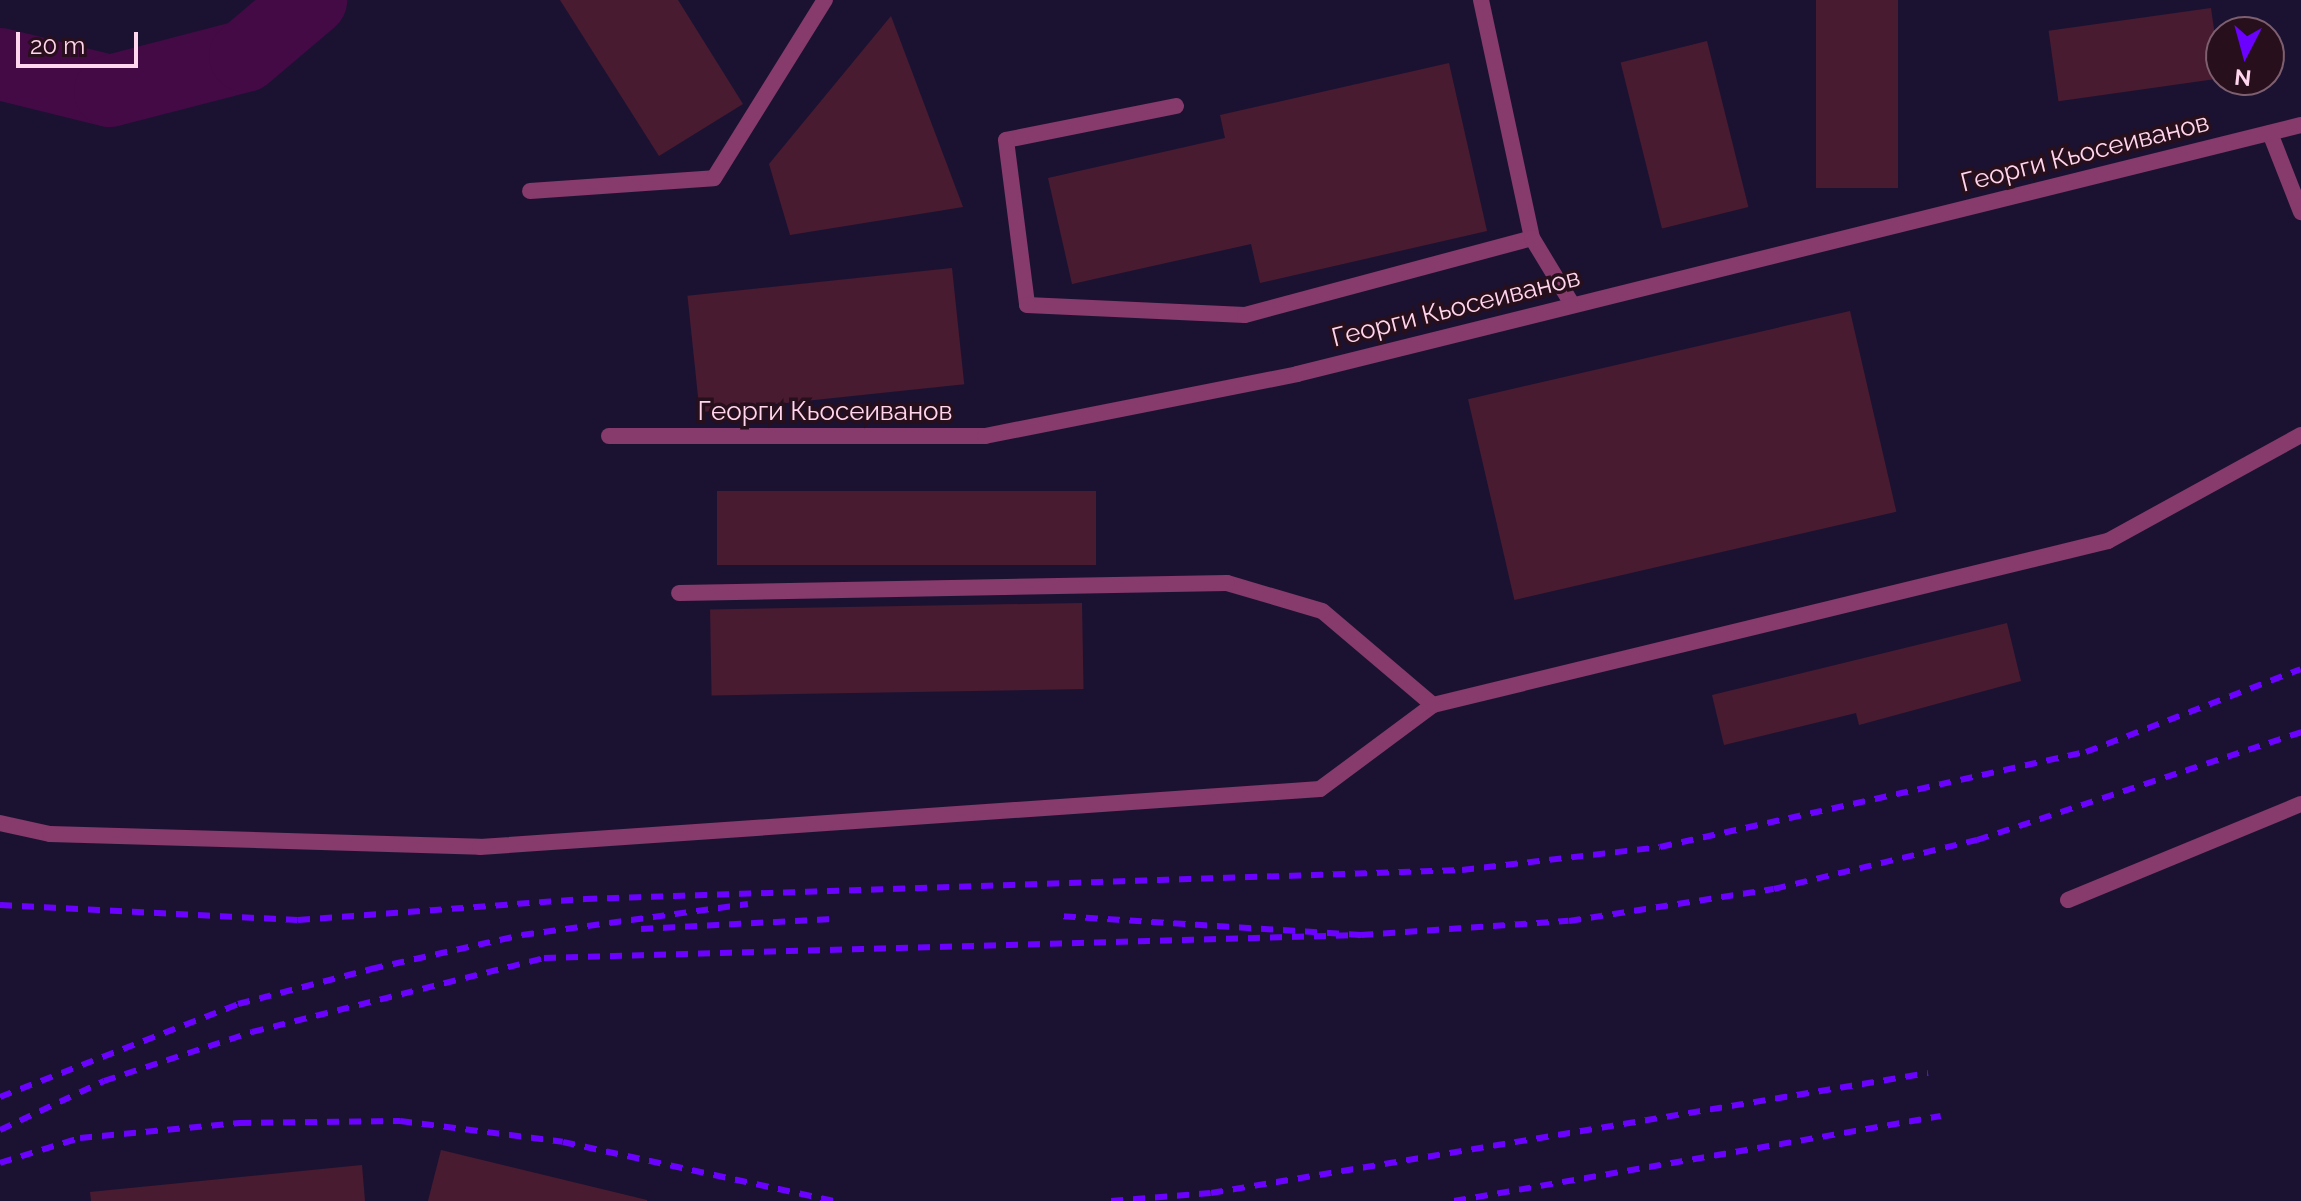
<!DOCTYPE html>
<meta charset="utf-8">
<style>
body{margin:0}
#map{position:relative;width:2301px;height:1201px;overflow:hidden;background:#280f1c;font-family:Raleway,sans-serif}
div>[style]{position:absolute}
.green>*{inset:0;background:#1b1232}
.river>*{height:72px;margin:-36px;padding:0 36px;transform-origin:36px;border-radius:36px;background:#430a46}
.building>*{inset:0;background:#491b31;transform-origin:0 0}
.service>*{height:16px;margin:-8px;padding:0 8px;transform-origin:8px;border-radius:8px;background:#873a6c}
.minor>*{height:16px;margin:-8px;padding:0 8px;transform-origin:8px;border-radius:8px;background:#873a6c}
.rail>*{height:6px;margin-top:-3px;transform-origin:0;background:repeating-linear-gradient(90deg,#6b02ff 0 12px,transparent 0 22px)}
span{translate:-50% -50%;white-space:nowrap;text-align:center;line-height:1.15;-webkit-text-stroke:7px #280f1c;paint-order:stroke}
.street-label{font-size:26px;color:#ffd6ed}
.north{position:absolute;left:2205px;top:16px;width:80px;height:80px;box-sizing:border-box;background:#280f1c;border:2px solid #7e5f70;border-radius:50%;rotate:186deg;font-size:22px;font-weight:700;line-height:32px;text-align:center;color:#ffd6ed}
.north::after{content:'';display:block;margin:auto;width:28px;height:36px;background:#6b02ff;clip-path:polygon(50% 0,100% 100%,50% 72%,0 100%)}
.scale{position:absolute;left:16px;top:32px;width:122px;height:36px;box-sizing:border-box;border:4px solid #ffd6ed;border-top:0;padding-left:10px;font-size:24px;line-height:28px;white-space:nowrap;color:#ffd6ed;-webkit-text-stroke:6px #280f1c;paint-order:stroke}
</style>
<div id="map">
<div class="green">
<div style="clip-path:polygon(evenodd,0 0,2301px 0,2301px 1201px,0 1201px,0 0,2221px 32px,2269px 32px,2269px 80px,2221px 80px,2221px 32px)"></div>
</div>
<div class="river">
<div style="left:0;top:64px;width:113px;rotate:13.8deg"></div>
<div style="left:110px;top:91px;width:139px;rotate:-14.5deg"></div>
<div style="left:245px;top:56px;width:87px;rotate:-40.3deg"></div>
</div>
<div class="building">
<div style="clip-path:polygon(560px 0,678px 0,743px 104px,659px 156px)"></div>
<div style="left:1816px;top:0;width:82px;height:188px"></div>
<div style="left:2211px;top:8px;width:71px;height:164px;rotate:82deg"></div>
<div style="clip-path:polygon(891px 16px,963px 207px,790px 235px,769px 164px)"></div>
<div style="left:1707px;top:41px;width:171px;height:89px;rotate:76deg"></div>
<div style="clip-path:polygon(1449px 63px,1487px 231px,1260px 283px,1251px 244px,1072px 284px,1048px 178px,1225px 138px,1220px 115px)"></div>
<div style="left:952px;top:268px;width:117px;height:266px;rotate:84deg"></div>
<div style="left:1850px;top:311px;width:206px;height:392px;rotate:77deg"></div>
<div style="left:717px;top:491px;width:379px;height:74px"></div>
<div style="left:1082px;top:603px;width:86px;height:372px;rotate:89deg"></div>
<div style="clip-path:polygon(2007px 623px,2021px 681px,1859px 725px,1856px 713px,1724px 745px,1712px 695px)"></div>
<div style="clip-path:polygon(441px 1150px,647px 1200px,647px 1201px,428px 1201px)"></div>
<div style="clip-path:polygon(362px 1165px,365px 1201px,91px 1201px,90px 1192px)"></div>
</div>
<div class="service">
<div style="left:1481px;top:0;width:243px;rotate:77.9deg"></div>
<div style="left:1176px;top:106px;width:173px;rotate:168.7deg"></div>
<div style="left:1006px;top:140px;width:166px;rotate:82.7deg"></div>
<div style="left:1027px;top:305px;width:218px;rotate:2.6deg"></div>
<div style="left:1245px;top:315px;width:297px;rotate:-15deg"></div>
<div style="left:1532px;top:238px;width:77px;rotate:58.8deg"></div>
<div style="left:530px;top:191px;width:184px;rotate:-4deg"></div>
<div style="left:714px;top:178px;width:210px;rotate:-58.1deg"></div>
<div style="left:0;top:823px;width:51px;rotate:12.4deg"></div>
<div style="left:50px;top:834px;width:430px;rotate:1.7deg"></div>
<div style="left:480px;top:847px;width:842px;rotate:-3.95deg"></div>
<div style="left:1320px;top:789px;width:141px;rotate:-36.6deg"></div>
<div style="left:1433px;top:705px;width:145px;rotate:-139.7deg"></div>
<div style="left:1322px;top:611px;width:99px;rotate:-163.6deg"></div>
<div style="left:1227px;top:583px;width:548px;rotate:178.95deg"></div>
<div style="left:2068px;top:900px;width:252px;rotate:-22.4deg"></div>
</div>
<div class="minor">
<div style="left:2270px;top:133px;width:85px;rotate:68.6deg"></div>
<div style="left:609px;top:436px;width:376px"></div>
<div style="left:985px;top:436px;width:318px;rotate:-11.2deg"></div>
<div style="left:1297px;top:374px;width:1034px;rotate:-13.93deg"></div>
<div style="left:1433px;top:705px;width:695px;rotate:-13.66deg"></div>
<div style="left:2108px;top:541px;width:220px;rotate:-28.8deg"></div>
</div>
<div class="rail">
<div style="left:0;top:905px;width:298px;rotate:2.9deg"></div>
<div style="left:298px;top:920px;width:288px;rotate:-4.2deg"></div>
<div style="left:585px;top:899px;width:877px;rotate:-1.89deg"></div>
<div style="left:1462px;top:870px;width:199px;rotate:-6.6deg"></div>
<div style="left:1660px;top:847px;width:436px;rotate:-12.6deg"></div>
<div style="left:2086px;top:752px;width:230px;rotate:-21.1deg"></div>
<div style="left:641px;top:929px;width:192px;rotate:-3deg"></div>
<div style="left:1361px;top:935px;width:208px;rotate:-3.9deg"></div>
<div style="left:1569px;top:921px;width:207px;rotate:-8.9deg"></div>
<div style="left:1774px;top:889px;width:209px;rotate:-13.6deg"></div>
<div style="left:1977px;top:840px;width:342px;rotate:-18.4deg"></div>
<div style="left:0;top:1097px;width:256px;rotate:-21.3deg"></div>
<div style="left:238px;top:1004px;width:138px;rotate:-14.7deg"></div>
<div style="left:371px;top:969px;width:155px;rotate:-12.7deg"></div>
<div style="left:522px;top:935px;width:228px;rotate:-7.8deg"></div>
<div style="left:0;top:1130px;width:115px;rotate:-25.2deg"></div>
<div style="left:104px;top:1081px;width:156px;rotate:-18.3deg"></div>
<div style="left:252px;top:1032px;width:301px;rotate:-14.2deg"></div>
<div style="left:544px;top:958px;width:817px;rotate:-1.61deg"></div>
<div style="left:1361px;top:935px;width:299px;rotate:-176.4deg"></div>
<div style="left:0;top:1163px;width:84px;rotate:-17.4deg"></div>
<div style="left:80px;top:1138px;width:160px;rotate:-5.4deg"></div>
<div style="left:239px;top:1123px;width:161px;rotate:-0.7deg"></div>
<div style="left:400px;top:1121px;width:164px;rotate:7.3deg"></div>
<div style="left:563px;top:1142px;width:277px;rotate:12.3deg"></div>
<div style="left:1111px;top:1201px;width:100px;rotate:-4.6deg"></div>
<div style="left:1211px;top:1193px;width:727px;rotate:-9.5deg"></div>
<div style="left:1454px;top:1201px;width:494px;rotate:-9.9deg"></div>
</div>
<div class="street-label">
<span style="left:2085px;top:153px;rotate:-14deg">Георги Кьосеиванов</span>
<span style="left:1456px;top:308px;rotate:-14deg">Георги Кьосеиванов</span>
<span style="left:825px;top:412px">Георги Кьосеиванов</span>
</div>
<div class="north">N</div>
<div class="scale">20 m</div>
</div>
